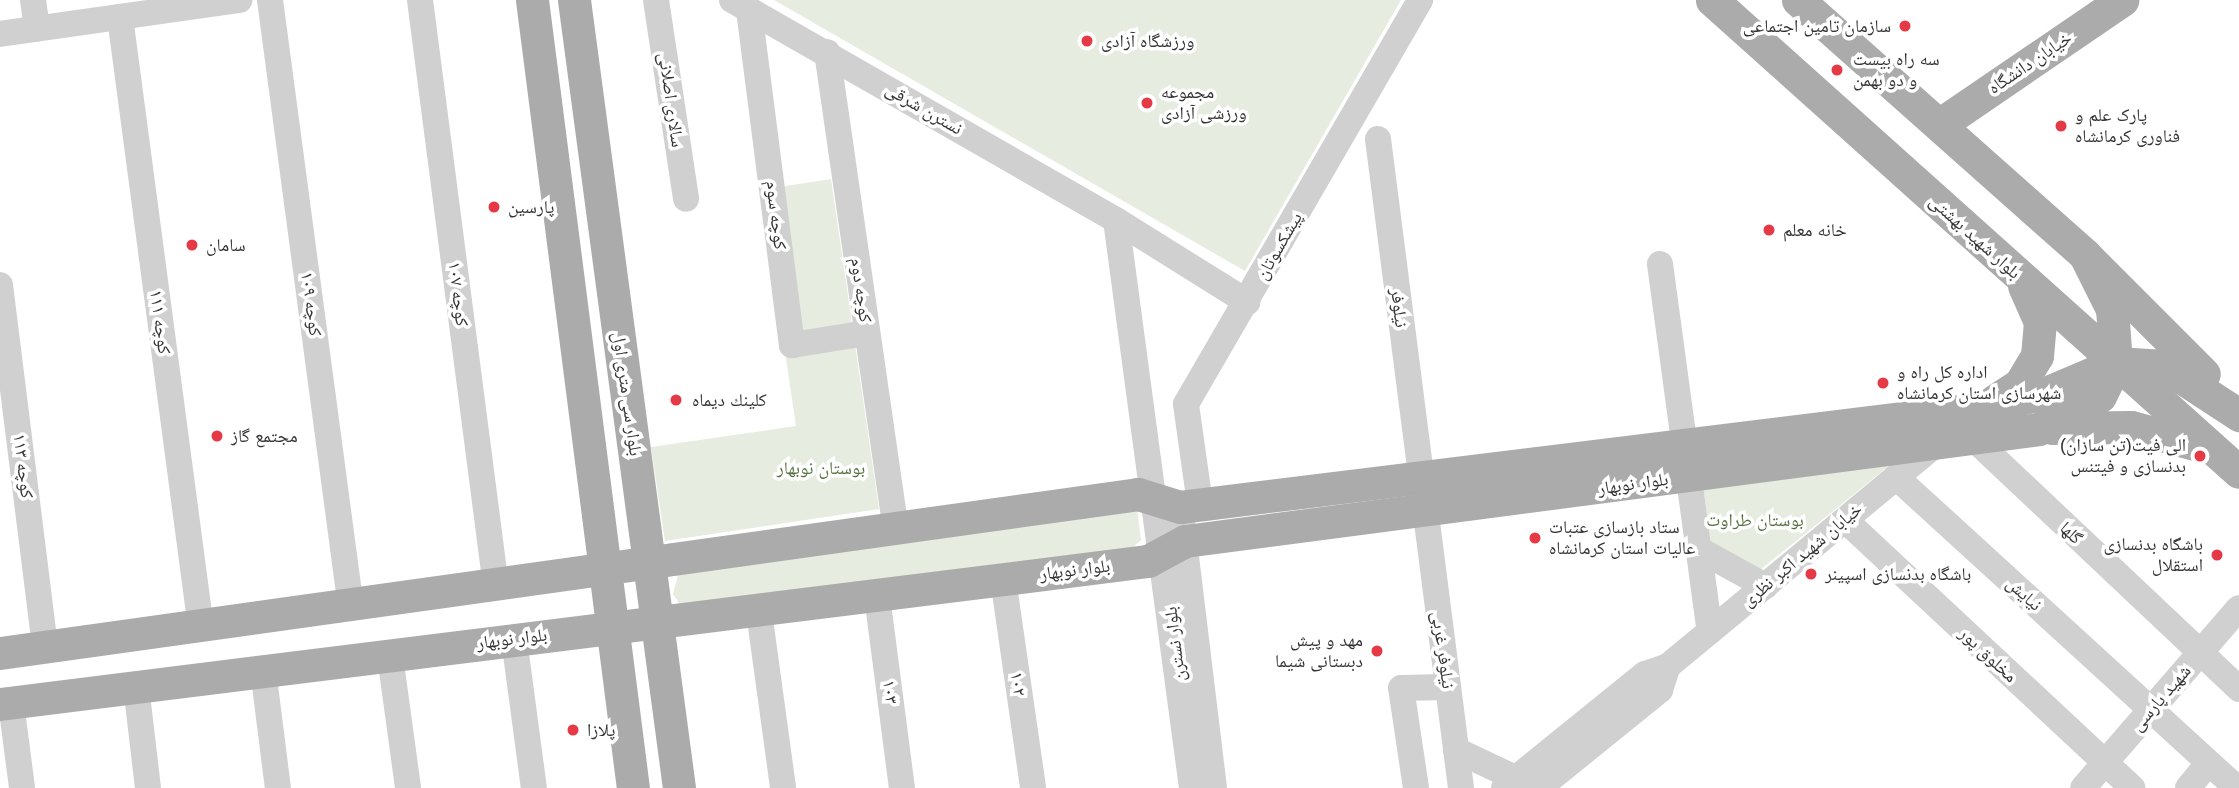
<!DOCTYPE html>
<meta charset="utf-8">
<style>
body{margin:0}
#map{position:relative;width:2239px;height:788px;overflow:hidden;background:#fff;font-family:Arial,"Noto Naskh Arabic",sans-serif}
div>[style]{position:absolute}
.green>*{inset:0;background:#e6ecdf}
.minor>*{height:26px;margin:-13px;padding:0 13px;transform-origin:13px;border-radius:13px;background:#d0d0d0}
.major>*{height:33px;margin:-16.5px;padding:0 16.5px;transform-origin:16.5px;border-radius:16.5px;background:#ababab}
.dots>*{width:19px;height:19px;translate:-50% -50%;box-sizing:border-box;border:4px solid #fff;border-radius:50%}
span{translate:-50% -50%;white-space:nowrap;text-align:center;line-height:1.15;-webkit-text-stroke:7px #fff;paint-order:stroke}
.poi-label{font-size:18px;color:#333}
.right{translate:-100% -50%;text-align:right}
.left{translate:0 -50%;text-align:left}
.street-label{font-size:18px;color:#333}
.park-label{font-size:18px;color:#56703f}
</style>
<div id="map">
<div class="green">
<div style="clip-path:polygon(774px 0,1401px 0,1245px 271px)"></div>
<div style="clip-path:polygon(831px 179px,879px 509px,665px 541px,651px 447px,796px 426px,761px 190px)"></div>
<div style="clip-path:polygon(1890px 465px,1760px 570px,1711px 543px,1703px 485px)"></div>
<div style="clip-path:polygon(1137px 509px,1141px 540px,1132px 548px,683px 609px,673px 594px,678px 575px)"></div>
</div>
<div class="minor">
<div style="left:33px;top:0;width:29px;rotate:82deg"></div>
<div style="left:270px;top:0;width:613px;rotate:82.41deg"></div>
<div style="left:420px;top:0;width:592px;rotate:82.62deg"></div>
<div style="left:656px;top:0;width:201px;rotate:81.4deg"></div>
<div style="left:732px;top:0;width:443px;rotate:29.8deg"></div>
<div style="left:1116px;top:220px;width:155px;rotate:32deg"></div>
<div style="left:749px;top:10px;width:338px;rotate:82.7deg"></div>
<div style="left:792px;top:345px;width:76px;rotate:-9.1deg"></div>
<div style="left:120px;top:17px;width:616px;rotate:82.45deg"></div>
<div style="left:0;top:34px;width:242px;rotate:-8.1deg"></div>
<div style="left:827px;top:52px;width:481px;rotate:81.8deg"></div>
<div style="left:1378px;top:139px;width:654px;rotate:82.71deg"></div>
<div style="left:1116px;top:220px;width:573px;rotate:82.38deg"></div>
<div style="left:1660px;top:264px;width:371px;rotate:82.3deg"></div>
<div style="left:0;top:285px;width:365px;rotate:82.9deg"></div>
<div style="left:1975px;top:440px;width:363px;rotate:43.3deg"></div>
<div style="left:1896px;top:477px;width:461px;rotate:42.4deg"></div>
<div style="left:1200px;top:504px;width:101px;rotate:-98deg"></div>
<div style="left:1186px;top:404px;width:467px;rotate:-59.9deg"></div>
<div style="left:1180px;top:507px;width:283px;rotate:83.1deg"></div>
<div style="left:1845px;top:520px;width:393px;rotate:43deg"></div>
<div style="left:1698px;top:549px;width:77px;rotate:28.9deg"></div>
<div style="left:1003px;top:579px;width:211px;rotate:81.8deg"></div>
<div style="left:877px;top:596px;width:194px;rotate:82.6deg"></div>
<div style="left:759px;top:612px;width:178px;rotate:82.2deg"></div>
<div style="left:514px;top:639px;width:150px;rotate:82.4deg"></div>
<div style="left:390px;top:656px;width:133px;rotate:82.2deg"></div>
<div style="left:263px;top:670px;width:119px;rotate:82.8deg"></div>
<div style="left:136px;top:686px;width:103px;rotate:83.3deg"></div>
<div style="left:11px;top:703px;width:86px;rotate:82.6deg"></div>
<div style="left:1456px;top:750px;width:80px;rotate:25.3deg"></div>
<div style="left:1416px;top:788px;width:101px;rotate:-98.5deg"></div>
<div style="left:1401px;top:688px;width:47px;rotate:-1.2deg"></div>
<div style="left:1504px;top:788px;width:181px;rotate:-39deg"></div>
<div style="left:1645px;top:674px;width:24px;rotate:-19deg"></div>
<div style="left:1668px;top:666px;width:347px;rotate:-39.6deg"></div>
<div style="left:1539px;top:788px;width:156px;rotate:-39deg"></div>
<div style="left:1660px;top:690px;width:25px;rotate:-72deg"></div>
<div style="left:2083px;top:788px;width:238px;rotate:-49.1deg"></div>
<div style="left:2188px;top:788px;width:32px;rotate:-51deg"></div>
</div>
<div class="major">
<div style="left:532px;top:0;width:794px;rotate:82.7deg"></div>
<div style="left:574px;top:0;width:795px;rotate:82.41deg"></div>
<div style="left:1712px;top:0;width:707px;rotate:41.85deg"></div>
<div style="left:1798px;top:0;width:384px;rotate:41.6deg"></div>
<div style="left:2085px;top:255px;width:168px;rotate:45deg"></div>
<div style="left:1939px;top:125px;width:222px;rotate:-34.3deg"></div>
<div style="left:1994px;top:401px;width:31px;rotate:-33deg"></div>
<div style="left:2020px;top:384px;width:33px;rotate:-59deg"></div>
<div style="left:2037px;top:356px;width:34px;rotate:-85deg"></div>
<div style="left:2040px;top:322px;width:39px;rotate:-114deg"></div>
<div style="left:2052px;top:428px;width:79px;rotate:-0.7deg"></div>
<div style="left:2131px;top:427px;width:73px;rotate:15deg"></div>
<div style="left:0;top:653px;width:1149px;rotate:-7.95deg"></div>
<div style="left:1138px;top:494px;width:44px;rotate:17.2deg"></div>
<div style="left:1180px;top:507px;width:802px;rotate:-7.02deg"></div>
<div style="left:1976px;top:409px;width:72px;rotate:-12.9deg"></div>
<div style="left:2046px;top:393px;width:76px;rotate:-23.2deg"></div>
<div style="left:2116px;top:363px;width:48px;rotate:3.6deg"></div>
<div style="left:2164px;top:366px;width:90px;rotate:33.2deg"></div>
<div style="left:0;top:704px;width:1157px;rotate:-7.1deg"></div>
<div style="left:1148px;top:561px;width:42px;rotate:-28.4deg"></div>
<div style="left:1185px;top:541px;width:861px;rotate:-7.47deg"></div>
<div style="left:2039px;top:429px;width:69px;rotate:-28.4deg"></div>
<div style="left:2100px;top:396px;width:37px;rotate:-64deg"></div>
<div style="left:2116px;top:363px;width:54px;rotate:-94.2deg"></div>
<div style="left:2112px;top:309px;width:60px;rotate:-116.6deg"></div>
</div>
<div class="dots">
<div style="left:1905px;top:26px;background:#e63946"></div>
<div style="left:1087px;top:41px;background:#e63946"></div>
<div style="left:1837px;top:70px;background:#e63946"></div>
<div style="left:1147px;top:103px;background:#e63946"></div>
<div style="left:2061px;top:126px;background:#e63946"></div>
<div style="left:494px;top:207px;background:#e63946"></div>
<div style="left:1769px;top:230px;background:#e63946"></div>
<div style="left:192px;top:245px;background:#e63946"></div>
<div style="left:1883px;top:383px;background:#e63946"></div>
<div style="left:676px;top:400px;background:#e63946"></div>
<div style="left:217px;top:436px;background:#e63946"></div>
<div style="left:2200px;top:456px;background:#e63946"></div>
<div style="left:1535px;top:538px;background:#e63946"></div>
<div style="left:2217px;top:555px;background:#e63946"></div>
<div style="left:1811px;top:574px;background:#e63946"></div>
<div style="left:1377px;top:651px;background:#e63946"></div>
<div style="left:573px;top:730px;background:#e63946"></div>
</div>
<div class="poi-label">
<span class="right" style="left:1891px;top:26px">سازمان تامین اجتماعی</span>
<span class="left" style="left:1101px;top:41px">ورزشگاه آزادی</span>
<span class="left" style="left:1853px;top:70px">سه راه بیست<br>و دو بهمن</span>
<span class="left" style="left:1161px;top:103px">مجموعه<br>ورزشی آزادی</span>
<span class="left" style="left:2075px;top:126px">پارک علم و<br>فناوری کرمانشاه</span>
<span class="left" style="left:508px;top:207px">پارسین</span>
<span class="left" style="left:1783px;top:230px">خانه معلم</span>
<span class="left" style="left:206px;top:245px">سامان</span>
<span class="left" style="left:1897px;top:383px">اداره کل راه و<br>شهرسازی استان کرمانشاه</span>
<span class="left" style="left:692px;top:400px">كلينك ديماه</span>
<span class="left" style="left:231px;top:436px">مجتمع گاز</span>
<span class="right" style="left:2186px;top:456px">الی فیت(تن سازان)<br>بدنسازی و فیتنس</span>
<span class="left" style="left:1549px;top:538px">ستاد بازسازی عتبات<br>عالیات استان کرمانشاه</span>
<span class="right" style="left:2203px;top:555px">باشگاه بدنسازی<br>استقلال</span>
<span class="left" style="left:1825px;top:574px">باشگاه بدنسازی اسپینر</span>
<span class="right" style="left:1363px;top:651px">مهد و پیش<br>دبستانی شیما</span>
<span class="left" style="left:587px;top:730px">پلازا</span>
</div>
<div class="street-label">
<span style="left:2030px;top:63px;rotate:-34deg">خیابان دانشگاه</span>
<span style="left:671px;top:100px;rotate:82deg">سالاری اصلانی</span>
<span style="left:924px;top:109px;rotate:30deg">نسترن شرقی</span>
<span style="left:776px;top:215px;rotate:83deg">کوچه سوم</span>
<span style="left:1975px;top:237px;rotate:42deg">بلوار شهید بهشتی</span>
<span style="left:1279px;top:246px;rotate:-60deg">پیشکسوتان</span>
<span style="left:861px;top:290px;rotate:82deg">کوچه دوم</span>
<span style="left:458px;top:294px;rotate:83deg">کوچه ۱۰۷</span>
<span style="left:311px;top:304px;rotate:82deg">کوچه ۱۰۹</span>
<span style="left:1399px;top:308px;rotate:83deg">نیلوفر</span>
<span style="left:160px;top:322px;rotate:82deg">کوچه ۱۱۱</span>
<span style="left:627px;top:394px;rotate:82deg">بلوار سی متری اول</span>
<span style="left:23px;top:466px;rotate:83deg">کوچه ۱۱۳</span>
<span style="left:1633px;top:484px;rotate:-8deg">بلوار نوبهار</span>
<span style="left:2071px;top:533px;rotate:44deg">گلها</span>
<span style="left:1802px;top:555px;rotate:-40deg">خیابان شهید اکبر نظری</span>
<span style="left:1075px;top:570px;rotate:-7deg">بلوار نوبهار</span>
<span style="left:2024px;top:594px;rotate:42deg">نیایش</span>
<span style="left:512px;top:639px;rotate:-7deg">بلوار نوبهار</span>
<span style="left:1175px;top:644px;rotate:-97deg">بلوار نسترن</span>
<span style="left:1443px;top:650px;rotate:82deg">نیلوفر غربی</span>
<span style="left:1988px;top:655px;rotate:43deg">مخلوق پور</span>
<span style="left:1018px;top:684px;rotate:82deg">۱۰۲</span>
<span style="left:890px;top:692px;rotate:83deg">۱۰۳</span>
<span style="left:2161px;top:698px;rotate:-49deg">شهید پارسی</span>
</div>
<div class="park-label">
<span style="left:821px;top:468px">بوستان نوبهار</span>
<span style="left:1755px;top:520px">بوستان طراوت</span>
</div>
</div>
